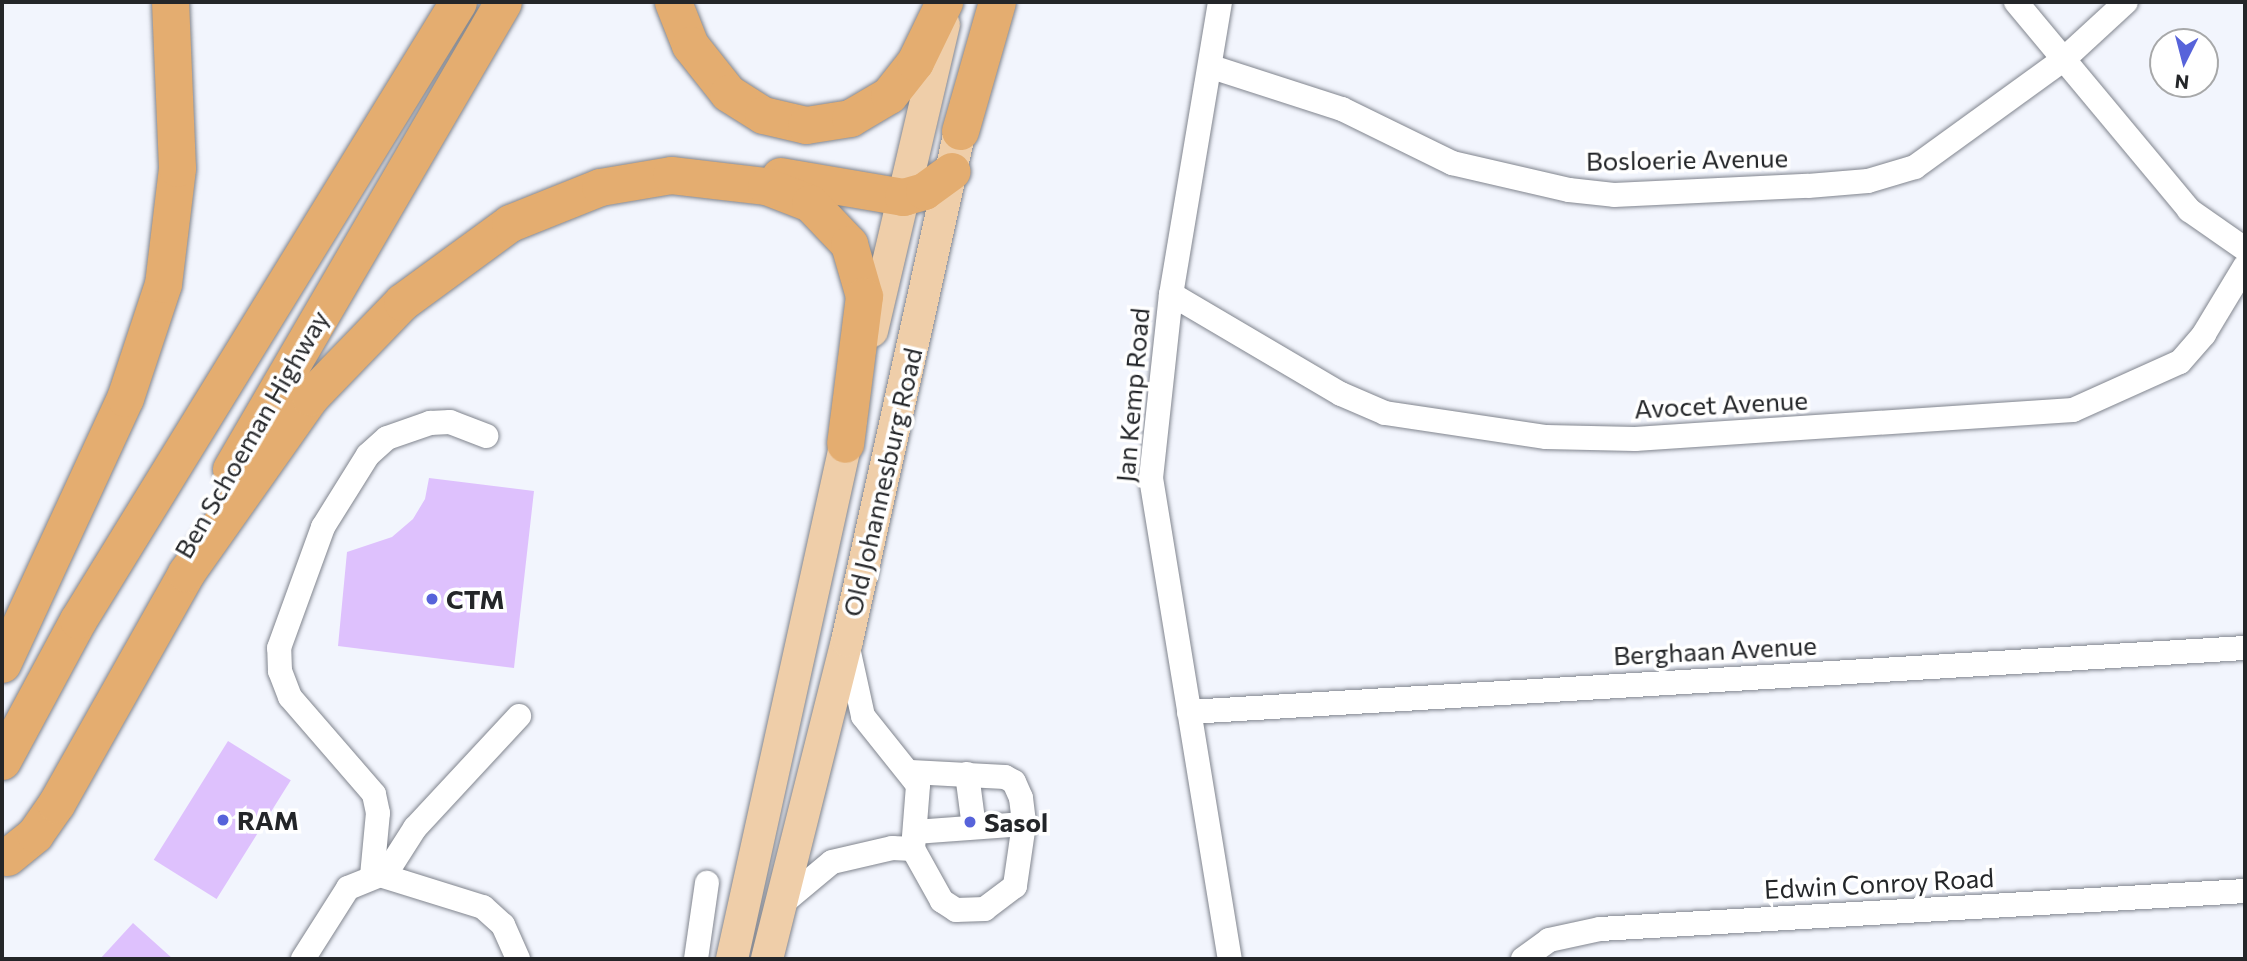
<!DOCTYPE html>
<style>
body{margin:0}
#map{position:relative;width:2247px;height:961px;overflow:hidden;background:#f2f5fd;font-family:Commissioner,sans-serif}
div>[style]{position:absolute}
.building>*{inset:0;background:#dec1fd;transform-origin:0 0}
.roads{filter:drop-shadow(0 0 2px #81858e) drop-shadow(0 0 2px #81858e)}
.minor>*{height:24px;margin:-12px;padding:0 12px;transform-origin:12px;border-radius:12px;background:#fff}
.major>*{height:32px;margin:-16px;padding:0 16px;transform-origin:16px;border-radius:16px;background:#efcea9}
.highway>*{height:37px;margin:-18.5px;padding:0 18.5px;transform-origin:18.5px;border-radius:18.5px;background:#e4ad70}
.dots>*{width:19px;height:19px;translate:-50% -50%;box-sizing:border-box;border:4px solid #fff;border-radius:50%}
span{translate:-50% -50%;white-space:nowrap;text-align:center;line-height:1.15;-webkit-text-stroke:7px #fff;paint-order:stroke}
.street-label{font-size:26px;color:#242629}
.poi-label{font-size:26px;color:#242629;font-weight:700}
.left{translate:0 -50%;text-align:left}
.frame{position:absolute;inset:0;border:4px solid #242629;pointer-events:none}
.north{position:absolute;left:2149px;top:28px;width:70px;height:70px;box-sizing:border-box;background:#fff;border:2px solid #a7a8a9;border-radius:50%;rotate:186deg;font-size:19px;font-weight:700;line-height:28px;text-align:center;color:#242629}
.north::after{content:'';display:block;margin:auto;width:24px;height:32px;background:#5763da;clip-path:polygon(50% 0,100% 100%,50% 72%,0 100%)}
</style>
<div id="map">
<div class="building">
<div style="clip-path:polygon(429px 478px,534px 491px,514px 668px,338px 646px,347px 552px,392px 537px,413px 519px,425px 499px)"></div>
<div style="left:228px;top:741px;width:74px;height:140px;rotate:32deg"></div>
<div style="clip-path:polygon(133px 923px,173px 959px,100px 959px)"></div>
</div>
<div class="roads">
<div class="minor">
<div style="left:1220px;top:2px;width:296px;rotate:99.5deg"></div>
<div style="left:1171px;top:294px;width:185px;rotate:96.2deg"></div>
<div style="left:1151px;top:478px;width:487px;rotate:80.7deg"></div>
<div style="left:2016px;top:2px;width:271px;rotate:50.2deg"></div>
<div style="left:2189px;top:210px;width:68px;rotate:34.9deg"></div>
<div style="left:1212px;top:67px;width:137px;rotate:17.9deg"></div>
<div style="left:1342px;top:109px;width:123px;rotate:26.1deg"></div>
<div style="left:1452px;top:163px;width:120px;rotate:13deg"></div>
<div style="left:1569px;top:190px;width:45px;rotate:6.3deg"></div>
<div style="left:1614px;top:195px;width:194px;rotate:-2.7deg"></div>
<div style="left:1808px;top:186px;width:60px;rotate:-4.8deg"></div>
<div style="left:1868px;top:181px;width:49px;rotate:-16.6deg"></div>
<div style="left:1915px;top:167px;width:184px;rotate:-35.9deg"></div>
<div style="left:2064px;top:59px;width:84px;rotate:-42.6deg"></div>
<div style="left:1171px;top:294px;width:197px;rotate:30.5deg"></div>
<div style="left:1341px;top:394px;width:48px;rotate:23.4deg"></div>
<div style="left:1385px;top:413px;width:163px;rotate:8.5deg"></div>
<div style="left:1546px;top:437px;width:89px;rotate:1.3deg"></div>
<div style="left:1635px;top:439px;width:439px;rotate:-3.8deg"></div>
<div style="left:2073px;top:410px;width:117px;rotate:-24.2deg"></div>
<div style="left:2180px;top:362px;width:37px;rotate:-49deg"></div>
<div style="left:2204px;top:334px;width:79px;rotate:-58.9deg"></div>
<div style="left:1189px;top:712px;width:1058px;rotate:-3.47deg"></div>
<div style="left:911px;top:772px;width:94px;rotate:3deg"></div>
<div style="left:1005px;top:777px;width:10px;rotate:29deg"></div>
<div style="left:1014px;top:782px;width:17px;rotate:66deg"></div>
<div style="left:1021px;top:798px;width:26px;rotate:83deg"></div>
<div style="left:1024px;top:824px;width:63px;rotate:98.3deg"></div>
<div style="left:1015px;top:886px;width:38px;rotate:143deg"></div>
<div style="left:985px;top:909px;width:29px;rotate:178deg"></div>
<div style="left:956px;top:910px;width:17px;rotate:-147deg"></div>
<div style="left:942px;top:901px;width:60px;rotate:-119.1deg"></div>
<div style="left:967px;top:774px;width:53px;rotate:82.5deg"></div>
<div style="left:915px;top:832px;width:109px;rotate:-4.2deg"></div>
<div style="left:385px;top:875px;width:56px;rotate:-57.4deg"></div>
<div style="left:415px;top:828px;width:153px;rotate:-47.1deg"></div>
<div style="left:372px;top:876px;width:63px;rotate:-84.6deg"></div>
<div style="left:378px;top:813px;width:19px;rotate:-102deg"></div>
<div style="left:374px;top:794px;width:128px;rotate:-130.9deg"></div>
<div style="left:290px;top:697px;width:28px;rotate:-111deg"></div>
<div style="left:280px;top:671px;width:23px;rotate:-92deg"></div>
<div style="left:279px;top:648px;width:129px;rotate:-70deg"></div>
<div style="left:323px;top:527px;width:85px;rotate:-58deg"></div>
<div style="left:368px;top:455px;width:25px;rotate:-42deg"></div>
<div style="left:387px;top:438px;width:46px;rotate:-19.2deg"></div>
<div style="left:430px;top:423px;width:20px;rotate:-3deg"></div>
<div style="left:450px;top:422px;width:39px;rotate:21deg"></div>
<div style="left:784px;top:902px;width:62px;rotate:-39.8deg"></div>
<div style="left:832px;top:862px;width:62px;rotate:-13.1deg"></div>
<div style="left:892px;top:848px;width:21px;rotate:3deg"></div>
<div style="left:913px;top:849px;width:64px;rotate:-85.5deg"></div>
<div style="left:918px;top:785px;width:88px;rotate:-128.6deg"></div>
<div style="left:863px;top:716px;width:70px;rotate:-102.4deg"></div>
<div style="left:303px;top:959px;width:84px;rotate:-57.6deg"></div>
<div style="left:348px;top:888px;width:35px;rotate:-22deg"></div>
<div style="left:380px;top:875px;width:108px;rotate:17.3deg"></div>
<div style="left:483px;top:907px;width:27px;rotate:42deg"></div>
<div style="left:503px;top:925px;width:37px;rotate:66deg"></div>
<div style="left:696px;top:959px;width:77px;rotate:-81.8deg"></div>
<div style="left:1523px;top:959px;width:32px;rotate:-36deg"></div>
<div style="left:1549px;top:940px;width:52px;rotate:-12.2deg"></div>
<div style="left:1600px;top:929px;width:646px;rotate:-3.37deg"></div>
</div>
<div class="major">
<div style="left:872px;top:331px;width:315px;rotate:-76.8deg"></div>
<div style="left:732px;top:959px;width:553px;rotate:-77.57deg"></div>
<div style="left:767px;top:959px;width:328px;rotate:-75.9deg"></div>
<div style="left:847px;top:641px;width:546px;rotate:-77.52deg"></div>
</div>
<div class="highway">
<div style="left:673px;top:2px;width:46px;rotate:68.4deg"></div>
<div style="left:690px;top:45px;width:61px;rotate:51.6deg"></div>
<div style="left:728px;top:93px;width:41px;rotate:32.2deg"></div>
<div style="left:763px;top:115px;width:44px;rotate:13.1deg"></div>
<div style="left:806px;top:125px;width:45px;rotate:-9deg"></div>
<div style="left:850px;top:118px;width:45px;rotate:-30.5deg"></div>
<div style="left:889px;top:95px;width:42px;rotate:-51.8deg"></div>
<div style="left:915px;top:62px;width:67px;rotate:-64.2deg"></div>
<div style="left:960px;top:131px;width:134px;rotate:-74deg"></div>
<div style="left:780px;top:176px;width:125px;rotate:9.7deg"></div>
<div style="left:903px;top:197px;width:22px;rotate:-16deg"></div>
<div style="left:924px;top:191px;width:34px;rotate:-36deg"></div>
<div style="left:231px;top:469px;width:540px;rotate:-59.78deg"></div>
<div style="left:2px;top:664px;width:293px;rotate:-65.2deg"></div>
<div style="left:125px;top:398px;width:120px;rotate:-71.6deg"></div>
<div style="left:163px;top:284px;width:117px;rotate:-83.1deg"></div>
<div style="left:177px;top:168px;width:166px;rotate:-92.4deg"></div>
<div style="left:2px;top:761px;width:160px;rotate:-61.7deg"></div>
<div style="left:78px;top:620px;width:725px;rotate:-58.41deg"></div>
<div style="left:7px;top:857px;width:36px;rotate:-39deg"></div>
<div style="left:35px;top:834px;width:37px;rotate:-55deg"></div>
<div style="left:56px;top:804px;width:265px;rotate:-60.6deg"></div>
<div style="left:186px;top:573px;width:215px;rotate:-54.8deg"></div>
<div style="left:310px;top:397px;width:132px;rotate:-45.9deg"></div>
<div style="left:402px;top:302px;width:134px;rotate:-36.2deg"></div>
<div style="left:510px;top:223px;width:97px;rotate:-21.8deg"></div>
<div style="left:600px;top:187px;width:72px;rotate:-9.6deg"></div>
<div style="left:671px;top:175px;width:96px;rotate:6.6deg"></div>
<div style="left:766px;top:186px;width:47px;rotate:21.1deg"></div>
<div style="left:810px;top:203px;width:57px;rotate:46.4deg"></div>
<div style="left:849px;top:244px;width:54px;rotate:73.9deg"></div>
<div style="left:864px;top:296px;width:149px;rotate:97.3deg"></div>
</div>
</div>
<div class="dots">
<div style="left:432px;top:599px;background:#5763da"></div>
<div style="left:223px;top:820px;background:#5763da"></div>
<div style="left:970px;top:822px;background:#5763da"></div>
</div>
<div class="street-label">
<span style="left:1687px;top:159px;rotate:-1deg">Bosloerie Avenue</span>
<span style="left:1132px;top:395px;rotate:-85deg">Jan Kemp Road</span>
<span style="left:1721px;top:404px;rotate:-3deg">Avocet Avenue</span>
<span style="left:251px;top:434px;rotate:-60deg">Ben Schoeman Highway</span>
<span style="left:882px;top:482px;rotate:-77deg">Old Johannesburg Road</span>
<span style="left:1715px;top:650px;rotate:-3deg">Berghaan Avenue</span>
<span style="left:1879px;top:883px;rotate:-3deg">Edwin Conroy Road</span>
</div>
<div class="poi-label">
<span class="left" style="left:446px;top:599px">CTM</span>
<span class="left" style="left:237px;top:820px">RAM</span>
<span class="left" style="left:984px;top:822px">Sasol</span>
</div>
<div class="frame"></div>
<div class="north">N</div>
</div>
